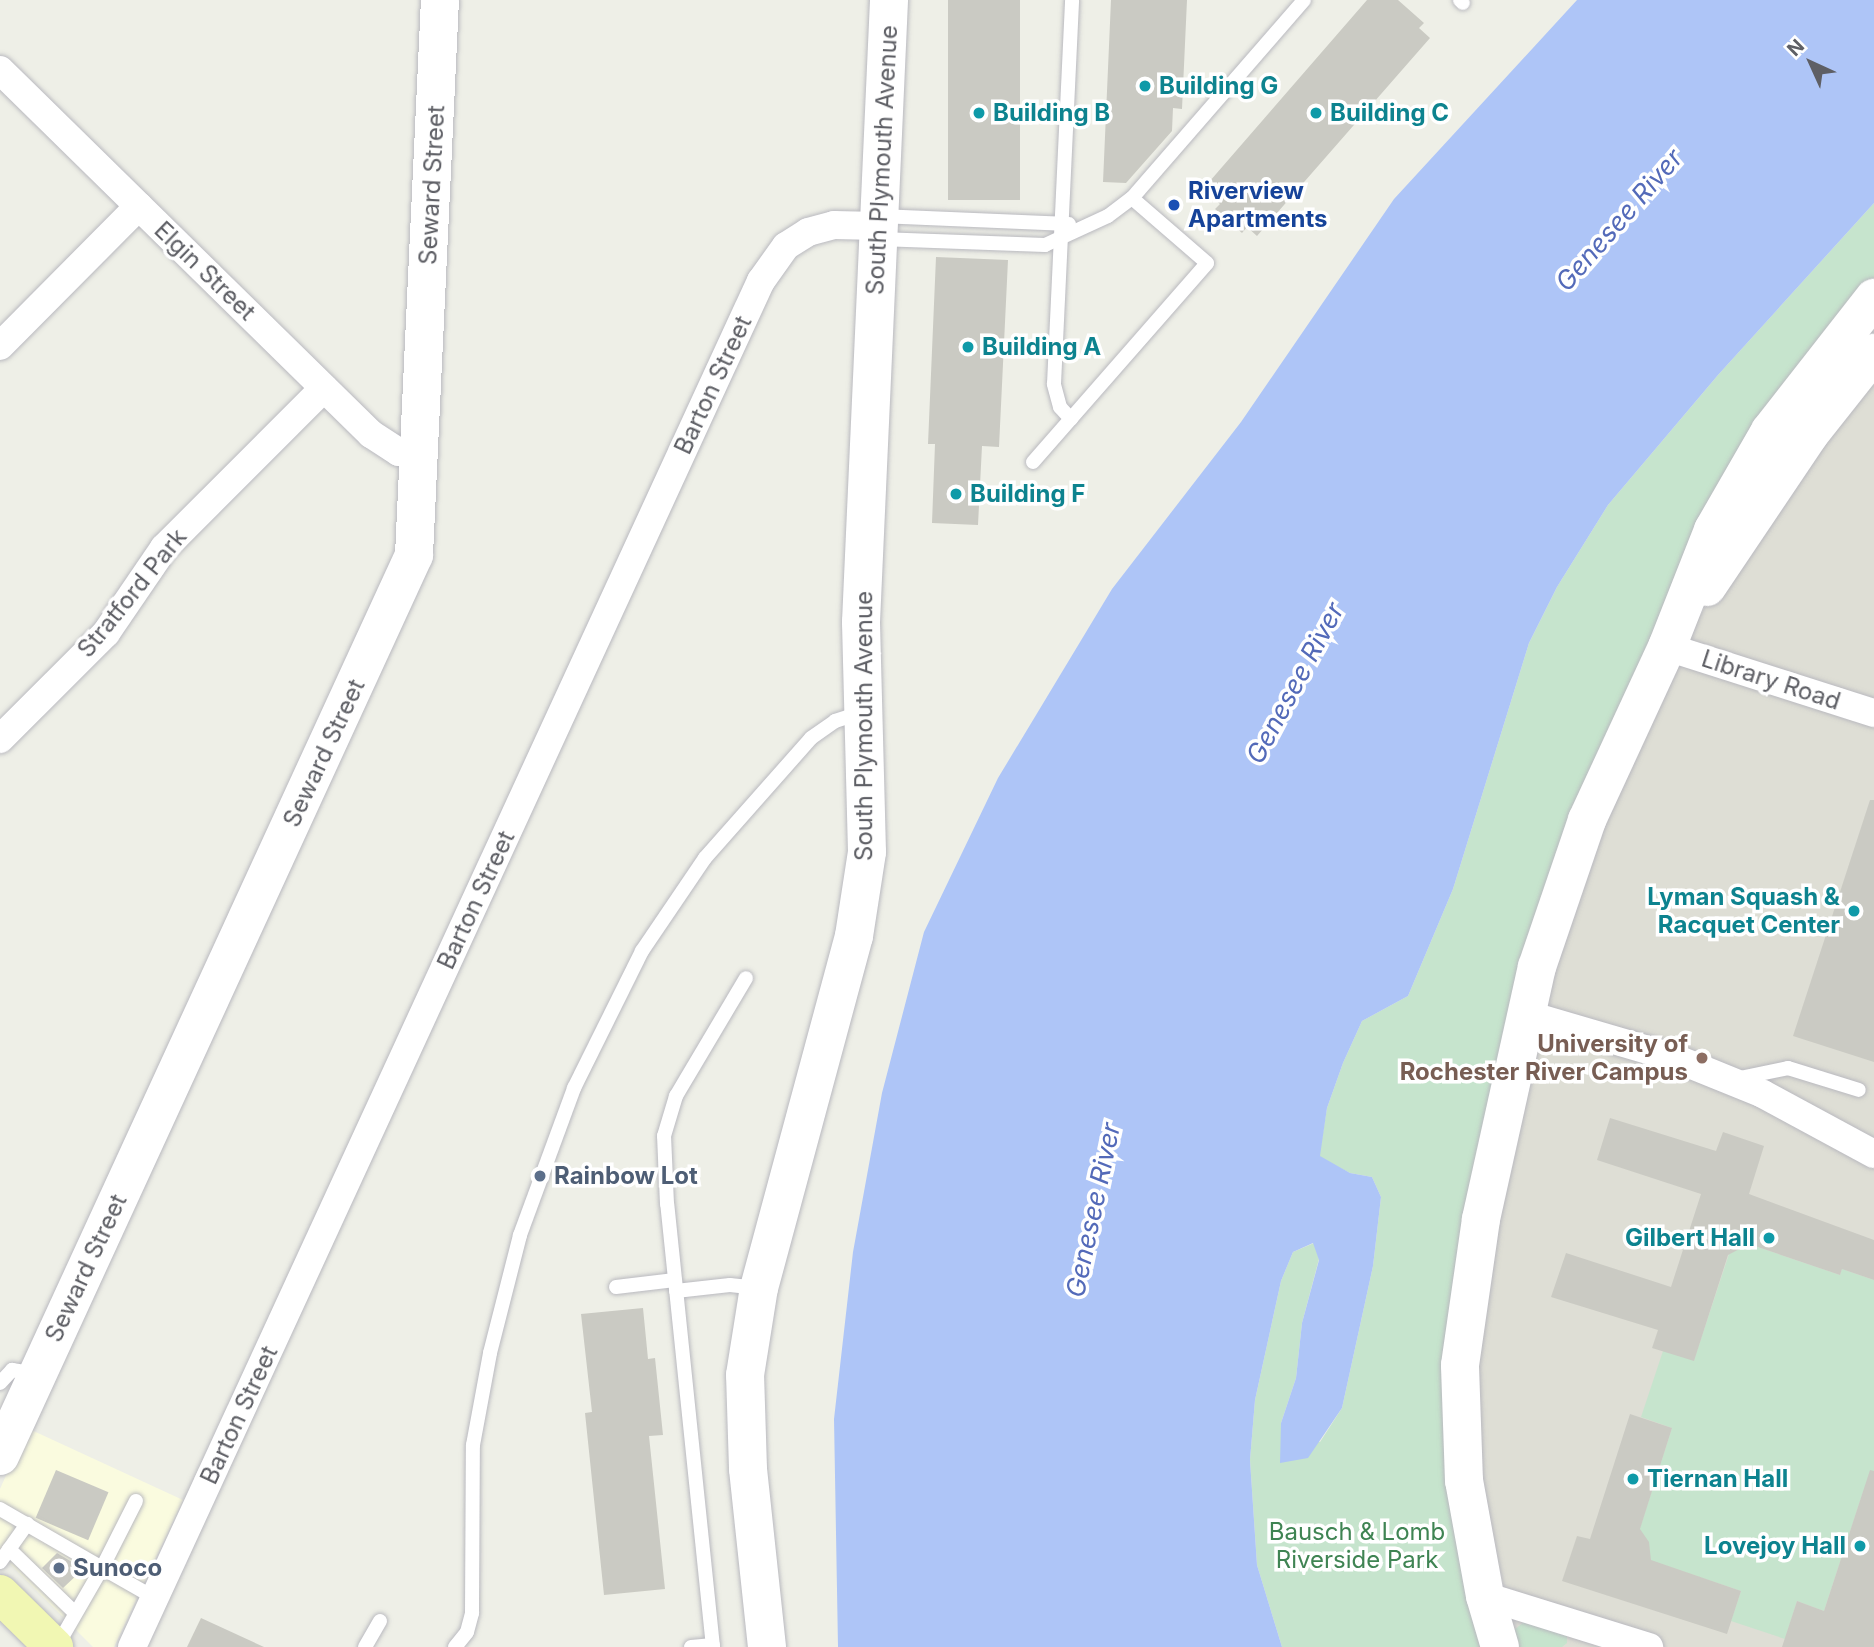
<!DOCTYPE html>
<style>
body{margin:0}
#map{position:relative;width:1874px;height:1647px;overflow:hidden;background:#eeefe7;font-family:Inter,sans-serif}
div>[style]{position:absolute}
.commercial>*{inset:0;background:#fafbdf}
.education>*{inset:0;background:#deded5}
.green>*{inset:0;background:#c6e4cd}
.water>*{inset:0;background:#aec5f7}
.building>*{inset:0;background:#cacac3;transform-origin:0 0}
.roads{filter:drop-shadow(0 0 2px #b9b9bf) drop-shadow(0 0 2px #b9b9bf)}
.lane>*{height:14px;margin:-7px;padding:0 7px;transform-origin:7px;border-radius:7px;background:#fff}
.street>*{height:28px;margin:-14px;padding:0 14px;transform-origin:14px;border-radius:14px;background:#fff}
.secondary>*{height:38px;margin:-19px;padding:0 19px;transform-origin:19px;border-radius:19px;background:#fff}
.primary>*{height:38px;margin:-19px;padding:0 19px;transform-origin:19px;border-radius:19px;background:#f1f7b3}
.dots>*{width:19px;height:19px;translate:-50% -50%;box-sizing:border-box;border:4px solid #fff;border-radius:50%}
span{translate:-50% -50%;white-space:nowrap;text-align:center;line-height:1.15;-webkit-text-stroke:7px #fff;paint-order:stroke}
.culture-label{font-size:24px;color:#0d838f;font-weight:700}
.left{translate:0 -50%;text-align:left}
.right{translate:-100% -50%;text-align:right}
.street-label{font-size:24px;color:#5e5f65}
.transit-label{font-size:24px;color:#164399;font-weight:700}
.education-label{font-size:24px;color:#785e54;font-weight:700}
.service-label{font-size:24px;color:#4e5e75;font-weight:700}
.park-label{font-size:24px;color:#3f8453}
.water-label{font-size:26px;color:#536ab9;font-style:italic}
.north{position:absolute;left:1776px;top:28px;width:70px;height:70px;-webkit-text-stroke:5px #fff;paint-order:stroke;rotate:315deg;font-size:19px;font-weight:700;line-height:28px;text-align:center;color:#5e5f65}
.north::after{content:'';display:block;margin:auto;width:24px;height:32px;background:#5e5f65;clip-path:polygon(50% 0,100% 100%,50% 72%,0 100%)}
</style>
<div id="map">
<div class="commercial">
<div style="clip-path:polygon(27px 1428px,183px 1500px,114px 1647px,93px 1647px,0 1554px,0 1489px)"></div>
</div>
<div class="education">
<div style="clip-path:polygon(1874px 362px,1874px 1647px,1517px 1647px,1476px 1462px,1474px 1388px,1513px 1135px,1576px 891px,1651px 709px,1709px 599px)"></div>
</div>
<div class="green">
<div style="clip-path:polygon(1874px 203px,1874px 285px,1709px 518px,1463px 1231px,1485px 1647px,1282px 1647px,1257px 1565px,1250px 1460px,1255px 1400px,1281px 1281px,1293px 1252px,1314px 1243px,1319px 1259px,1302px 1323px,1296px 1378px,1281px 1423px,1320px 1442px,1342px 1408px,1373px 1266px,1381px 1197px,1372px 1177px,1350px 1173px,1319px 1157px,1327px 1108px,1343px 1063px,1362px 1021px,1408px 996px,1453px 889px,1529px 643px,1557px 587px,1608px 505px,1718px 375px)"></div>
<div style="clip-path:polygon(1749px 1244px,1840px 1275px,1842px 1269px,1874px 1280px,1874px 1495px,1863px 1492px,1824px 1611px,1797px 1601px,1785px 1639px,1731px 1621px,1741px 1591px,1649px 1560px,1639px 1531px,1672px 1428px,1641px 1417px,1663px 1351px,1694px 1360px,1730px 1251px)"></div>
<div style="clip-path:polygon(1525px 1621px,1567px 1631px,1567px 1643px,1562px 1647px,1517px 1647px,1514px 1630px)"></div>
</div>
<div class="water">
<div style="clip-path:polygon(1577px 0,1874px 0,1874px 203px,1718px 375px,1608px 505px,1557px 587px,1529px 643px,1453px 889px,1408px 996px,1362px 1021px,1343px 1063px,1327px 1108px,1320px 1156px,1350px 1173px,1372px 1177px,1381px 1197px,1373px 1266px,1342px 1408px,1308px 1458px,1280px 1463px,1281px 1423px,1296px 1378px,1302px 1323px,1319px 1260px,1313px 1243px,1293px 1252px,1281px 1281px,1255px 1400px,1250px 1460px,1257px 1565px,1282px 1647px,838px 1647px,834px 1419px,853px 1252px,882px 1093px,924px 932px,998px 778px,1112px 589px,1241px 422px,1394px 199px)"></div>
</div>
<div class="building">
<div style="left:948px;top:0;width:72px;height:200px"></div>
<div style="clip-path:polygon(1111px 0,1187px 0,1182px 109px,1173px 108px,1172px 131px,1126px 183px,1103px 182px)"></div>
<div style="clip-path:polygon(1367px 0,1398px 0,1424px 23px,1419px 28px,1430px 38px,1257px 236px,1247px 227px,1242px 233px,1215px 209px,1220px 204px,1203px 189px)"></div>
<div style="clip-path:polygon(936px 257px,1008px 260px,999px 447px,982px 446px,978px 525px,932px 523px,935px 444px,928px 444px)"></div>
<div style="clip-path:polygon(1870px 800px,1874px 800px,1874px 1062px,1793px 1036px)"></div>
<div style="clip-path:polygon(1610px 1118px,1716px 1151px,1723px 1132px,1764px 1146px,1749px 1194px,1874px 1240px,1874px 1280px,1842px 1269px,1840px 1275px,1749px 1244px,1728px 1255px,1694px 1361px,1652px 1348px,1658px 1330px,1551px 1297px,1566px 1253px,1671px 1287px,1701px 1194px,1597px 1160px)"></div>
<div style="clip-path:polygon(643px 1308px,648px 1359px,655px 1358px,663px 1435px,649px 1436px,665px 1589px,604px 1595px,585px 1413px,592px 1412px,581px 1314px)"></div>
<div style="clip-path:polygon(1630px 1414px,1672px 1428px,1640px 1529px,1649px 1542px,1651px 1560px,1741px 1591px,1727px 1634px,1562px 1581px,1577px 1536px,1590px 1539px)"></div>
<div style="left:56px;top:1470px;width:57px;height:52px;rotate:23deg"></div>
<div style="clip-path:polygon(1870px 1470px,1874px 1471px,1874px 1647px,1782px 1647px,1797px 1601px,1824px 1611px)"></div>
<div style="clip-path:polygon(57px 1553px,77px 1565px,80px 1572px,63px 1588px,42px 1568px)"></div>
<div style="clip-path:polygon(201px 1618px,264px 1647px,187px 1647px)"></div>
</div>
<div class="roads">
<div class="lane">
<div style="left:1460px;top:0;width:4px;rotate:45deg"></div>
<div style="left:879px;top:216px;width:190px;rotate:2.4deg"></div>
<div style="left:879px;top:239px;width:166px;rotate:2.1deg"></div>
<div style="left:1045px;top:245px;width:69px;rotate:-24.7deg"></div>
<div style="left:1108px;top:216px;width:30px;rotate:-37deg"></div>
<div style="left:1132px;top:198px;width:262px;rotate:-49deg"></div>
<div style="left:1071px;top:419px;width:16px;rotate:-133deg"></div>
<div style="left:1060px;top:407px;width:24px;rotate:-105deg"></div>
<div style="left:1054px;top:384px;width:384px;rotate:-87.3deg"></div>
<div style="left:1033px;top:462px;width:264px;rotate:-48.8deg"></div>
<div style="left:1207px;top:263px;width:99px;rotate:-139.1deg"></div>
<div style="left:1735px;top:1079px;width:54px;rotate:-11.7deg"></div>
<div style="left:1788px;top:1068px;width:74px;rotate:17.2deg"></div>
<div style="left:616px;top:1287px;width:59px;rotate:-6.8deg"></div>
<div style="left:676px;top:1291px;width:54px;rotate:-6.3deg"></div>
<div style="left:730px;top:1285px;width:28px;rotate:6deg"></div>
<div style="left:0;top:1383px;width:18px;rotate:-47deg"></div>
<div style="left:12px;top:1370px;width:24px;rotate:9deg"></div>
<div style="left:136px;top:1501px;width:75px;rotate:116.9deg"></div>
<div style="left:102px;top:1568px;width:61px;rotate:29.5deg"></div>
<div style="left:0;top:1509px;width:118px;rotate:30deg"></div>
<div style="left:102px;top:1568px;width:90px;rotate:120deg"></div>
<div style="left:9px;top:1549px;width:92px;rotate:44.1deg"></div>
<div style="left:0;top:1562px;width:47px;rotate:-54.6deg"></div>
<div style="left:365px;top:1647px;width:30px;rotate:-60deg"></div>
<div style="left:455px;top:1647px;width:19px;rotate:-51deg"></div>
<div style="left:467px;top:1632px;width:20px;rotate:-75deg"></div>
<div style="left:472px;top:1613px;width:168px;rotate:-89.7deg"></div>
<div style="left:473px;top:1445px;width:94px;rotate:-79.5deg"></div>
<div style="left:490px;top:1353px;width:122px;rotate:-75.7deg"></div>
<div style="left:520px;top:1235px;width:157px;rotate:-69.8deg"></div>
<div style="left:574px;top:1088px;width:153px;rotate:-63.6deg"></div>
<div style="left:642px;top:951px;width:112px;rotate:-55.9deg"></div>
<div style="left:705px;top:858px;width:160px;rotate:-48.5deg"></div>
<div style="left:811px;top:738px;width:29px;rotate:-35deg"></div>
<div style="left:835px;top:721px;width:29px;rotate:-18deg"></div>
<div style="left:691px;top:1647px;width:22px;rotate:-5deg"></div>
<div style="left:713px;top:1647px;width:445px;rotate:-95.9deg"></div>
<div style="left:667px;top:1204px;width:68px;rotate:-92.5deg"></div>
<div style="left:664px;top:1136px;width:42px;rotate:-73.3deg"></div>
<div style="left:676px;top:1096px;width:137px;rotate:-59.3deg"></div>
</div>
<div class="street">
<div style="left:0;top:70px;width:520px;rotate:44.45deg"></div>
<div style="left:371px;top:434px;width:33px;rotate:33deg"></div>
<div style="left:399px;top:452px;width:21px;rotate:8deg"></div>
<div style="left:0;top:346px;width:197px;rotate:-45.2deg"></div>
<div style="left:1667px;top:647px;width:217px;rotate:17.7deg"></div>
<div style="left:0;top:739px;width:150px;rotate:-45deg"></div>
<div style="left:106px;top:633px;width:103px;rotate:-55.7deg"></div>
<div style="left:164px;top:548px;width:226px;rotate:-45deg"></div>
<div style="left:1525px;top:1014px;width:153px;rotate:16.3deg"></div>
<div style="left:1672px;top:1057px;width:98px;rotate:22.1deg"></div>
<div style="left:1763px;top:1094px;width:126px;rotate:28.4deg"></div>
<div style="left:1485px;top:1596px;width:172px;rotate:17.3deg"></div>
<div style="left:132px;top:1647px;width:1504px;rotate:-65.28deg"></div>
<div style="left:761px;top:281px;width:43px;rotate:-54.5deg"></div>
<div style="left:786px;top:246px;width:26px;rotate:-32deg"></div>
<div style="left:808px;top:232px;width:27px;rotate:-15deg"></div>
<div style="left:834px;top:225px;width:45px;rotate:1.3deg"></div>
</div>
<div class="secondary">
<div style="left:1707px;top:587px;width:183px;rotate:-56.1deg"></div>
<div style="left:1809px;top:435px;width:105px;rotate:-51.6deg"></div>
<div style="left:0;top:1456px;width:992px;rotate:-65.32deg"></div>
<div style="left:414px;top:555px;width:556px;rotate:-87.32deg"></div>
<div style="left:767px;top:1647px;width:179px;rotate:-96.1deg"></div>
<div style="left:748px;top:1469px;width:94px;rotate:-91.8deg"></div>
<div style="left:745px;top:1375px;width:88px;rotate:-80.9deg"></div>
<div style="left:759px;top:1288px;width:365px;rotate:-74.9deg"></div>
<div style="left:854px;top:936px;width:85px;rotate:-81.2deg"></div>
<div style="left:867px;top:852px;width:230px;rotate:-91.5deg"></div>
<div style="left:861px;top:622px;width:623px;rotate:-87.42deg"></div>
<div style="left:1500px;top:1647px;width:53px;rotate:-106.4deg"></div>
<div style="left:1485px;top:1596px;width:117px;rotate:-100.3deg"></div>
<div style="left:1464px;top:1481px;width:116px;rotate:-92deg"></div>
<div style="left:1460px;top:1365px;width:148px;rotate:-81.8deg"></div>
<div style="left:1481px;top:1219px;width:258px;rotate:-77.5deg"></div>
<div style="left:1537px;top:967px;width:155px;rotate:-71.2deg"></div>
<div style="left:1587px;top:820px;width:191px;rotate:-65.2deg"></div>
<div style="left:1667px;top:647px;width:126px;rotate:-68.5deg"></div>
<div style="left:1713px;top:530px;width:114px;rotate:-60.1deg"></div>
<div style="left:1770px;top:431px;width:169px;rotate:-52deg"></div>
</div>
<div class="primary">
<div style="left:0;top:1594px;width:76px;rotate:44.5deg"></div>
</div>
</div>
<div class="dots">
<div style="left:1145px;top:86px;background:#0f9aa8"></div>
<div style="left:979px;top:113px;background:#0f9aa8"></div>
<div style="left:1316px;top:113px;background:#0f9aa8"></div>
<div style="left:1174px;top:205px;background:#1a4fb4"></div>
<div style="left:968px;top:347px;background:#0f9aa8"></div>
<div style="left:956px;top:494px;background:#0f9aa8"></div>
<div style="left:1854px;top:911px;background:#0f9aa8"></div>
<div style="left:1702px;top:1058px;background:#8d6e63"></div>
<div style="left:540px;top:1176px;background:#5c6f8a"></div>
<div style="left:1769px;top:1238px;background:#0f9aa8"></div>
<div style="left:1633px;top:1479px;background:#0f9aa8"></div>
<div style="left:1860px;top:1546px;background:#0f9aa8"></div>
<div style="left:59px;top:1568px;background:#5c6f8a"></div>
</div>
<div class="culture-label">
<span class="left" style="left:1159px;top:86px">Building G</span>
<span class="left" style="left:993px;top:113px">Building B</span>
<span class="left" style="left:1330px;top:113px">Building C</span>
<span class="left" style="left:982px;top:347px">Building A</span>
<span class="left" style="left:970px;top:494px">Building F</span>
<span class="right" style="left:1840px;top:911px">Lyman Squash &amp;<br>Racquet Center</span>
<span class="right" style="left:1755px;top:1238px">Gilbert Hall</span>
<span class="left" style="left:1647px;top:1479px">Tiernan Hall</span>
<span class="right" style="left:1846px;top:1546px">Lovejoy Hall</span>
</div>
<div class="street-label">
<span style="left:882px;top:160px;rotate:-87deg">South Plymouth Avenue</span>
<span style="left:432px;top:185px;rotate:-87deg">Seward Street</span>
<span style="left:205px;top:271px;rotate:44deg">Elgin Street</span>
<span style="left:713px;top:385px;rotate:-65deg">Barton Street</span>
<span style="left:132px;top:593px;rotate:-51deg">Stratford Park</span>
<span style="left:1771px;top:680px;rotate:18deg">Library Road</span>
<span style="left:864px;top:726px;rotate:-90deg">South Plymouth Avenue</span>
<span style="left:324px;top:753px;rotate:-65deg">Seward Street</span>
<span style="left:476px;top:900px;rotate:-65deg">Barton Street</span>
<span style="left:86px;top:1268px;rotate:-65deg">Seward Street</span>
<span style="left:239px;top:1415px;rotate:-65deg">Barton Street</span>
</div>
<div class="transit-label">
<span class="left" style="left:1188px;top:205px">Riverview<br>Apartments</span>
</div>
<div class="education-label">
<span class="right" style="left:1688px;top:1058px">University of<br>Rochester River Campus</span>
</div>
<div class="service-label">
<span class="left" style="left:554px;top:1176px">Rainbow Lot</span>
<span class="left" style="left:73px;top:1568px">Sunoco</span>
</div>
<div class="park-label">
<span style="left:1357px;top:1546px">Bausch &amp; Lomb<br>Riverside Park</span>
</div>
<div class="water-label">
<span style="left:1619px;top:220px;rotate:-49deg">Genesee River</span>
<span style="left:1295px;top:683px;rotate:-62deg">Genesee River</span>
<span style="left:1093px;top:1210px;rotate:-78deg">Genesee River</span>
</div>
<div class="north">N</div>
</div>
